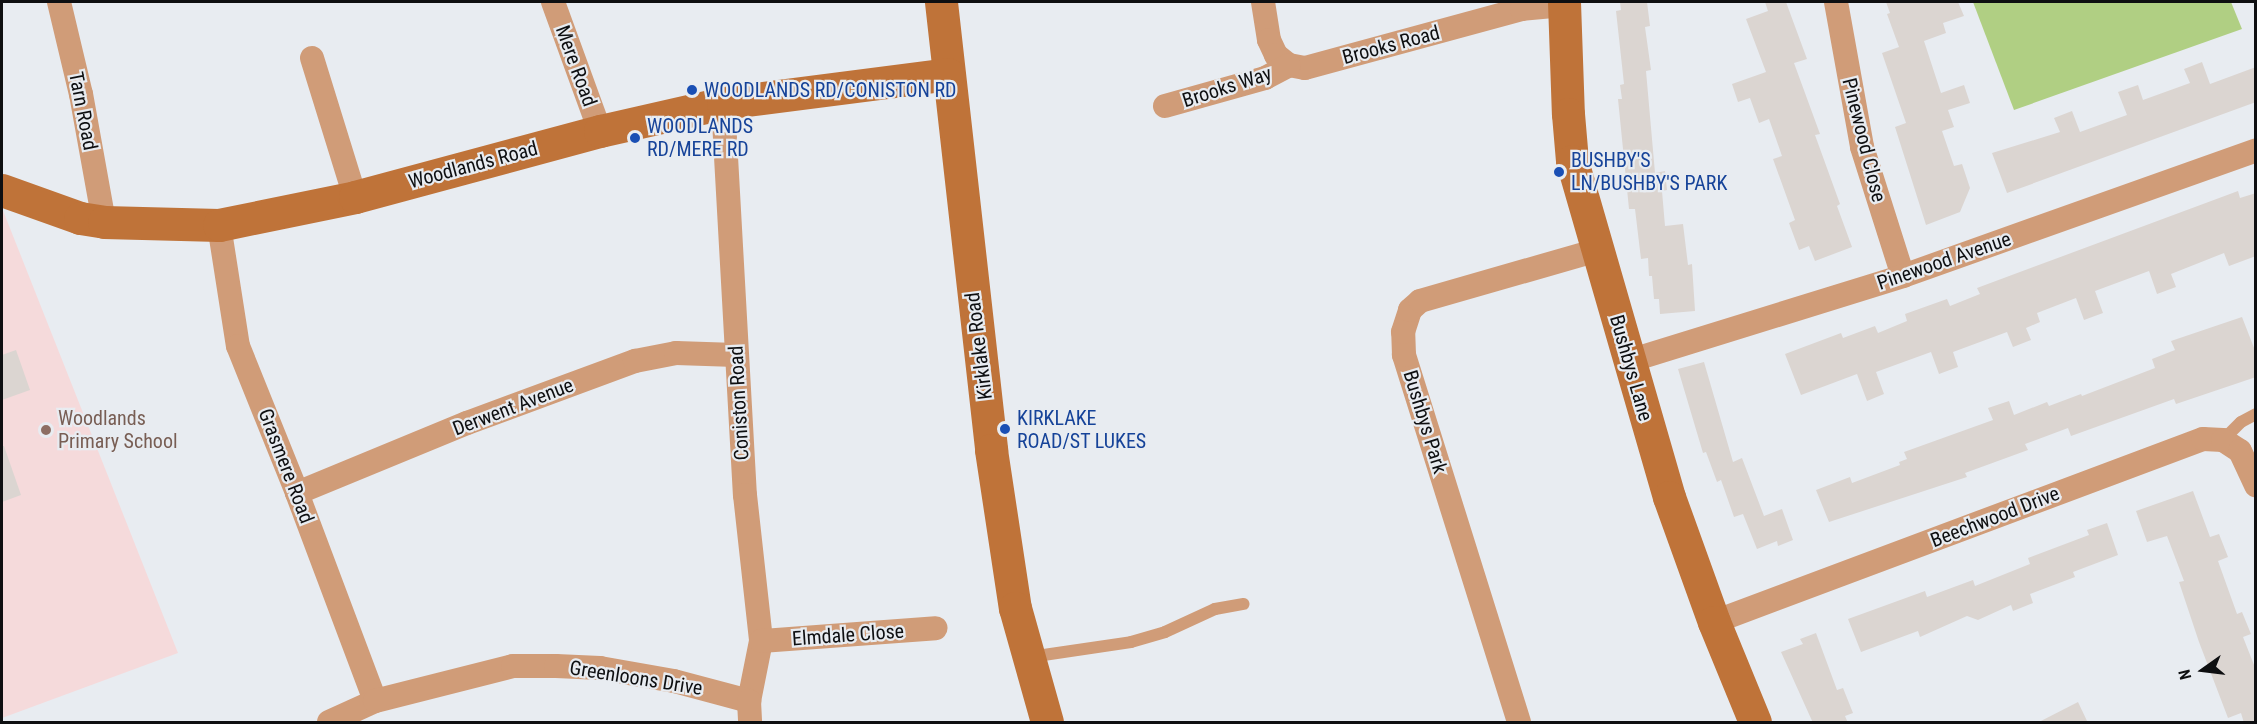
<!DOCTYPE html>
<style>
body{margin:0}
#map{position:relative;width:2257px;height:724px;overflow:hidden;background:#e8ecf1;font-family:"Roboto Condensed",sans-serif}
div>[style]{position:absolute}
.education>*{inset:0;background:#f5dadb}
.green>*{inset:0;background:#b0cf83}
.building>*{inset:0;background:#dbd5d1}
.lane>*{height:12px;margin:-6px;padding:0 6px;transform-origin:6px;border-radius:6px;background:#d09c78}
.street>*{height:24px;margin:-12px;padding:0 12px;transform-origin:12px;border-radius:12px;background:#d09c78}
.secondary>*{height:33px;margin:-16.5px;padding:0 16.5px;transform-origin:16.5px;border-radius:16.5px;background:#bf7339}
.dots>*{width:16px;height:16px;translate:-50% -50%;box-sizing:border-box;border:3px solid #e8ecf1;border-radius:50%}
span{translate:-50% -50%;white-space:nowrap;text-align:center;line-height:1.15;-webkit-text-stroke:4.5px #e8ecf1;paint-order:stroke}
.street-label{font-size:20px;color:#0e0f11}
.transit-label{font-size:20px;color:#164399}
.left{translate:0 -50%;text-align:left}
.education-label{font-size:20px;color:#785e54}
.frame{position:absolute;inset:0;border:3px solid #0e0f11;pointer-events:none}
.north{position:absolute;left:2173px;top:640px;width:60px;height:60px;-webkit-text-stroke:4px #e8ecf1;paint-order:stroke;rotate:256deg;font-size:16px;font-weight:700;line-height:24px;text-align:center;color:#0e0f11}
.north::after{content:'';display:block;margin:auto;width:21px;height:27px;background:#0e0f11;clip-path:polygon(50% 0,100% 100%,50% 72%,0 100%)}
</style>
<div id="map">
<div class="education">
<div style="clip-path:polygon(2px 208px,178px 653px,2px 718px)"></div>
</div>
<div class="green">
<div style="clip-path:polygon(1973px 2px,2231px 2px,2242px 29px,2014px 110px)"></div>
</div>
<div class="building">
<div style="clip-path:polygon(1620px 2px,1647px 2px,1650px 26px,1645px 27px,1651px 70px,1646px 71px,1655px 173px,1665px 171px,1667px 190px,1662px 191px,1665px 226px,1683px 224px,1688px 265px,1692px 264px,1695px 311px,1660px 314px,1659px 299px,1654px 299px,1652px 276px,1649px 276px,1648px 258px,1641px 259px,1635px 209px,1629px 209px,1618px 99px,1622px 99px,1620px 85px,1624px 84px,1616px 11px,1621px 10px)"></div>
<div style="clip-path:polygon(1765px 2px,1786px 2px,1807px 59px,1794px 63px,1820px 134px,1815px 135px,1840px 204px,1837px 206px,1852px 247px,1815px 261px,1809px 246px,1799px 250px,1789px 223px,1795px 220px,1773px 159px,1782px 156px,1769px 119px,1759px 123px,1750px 98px,1738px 102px,1732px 84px,1766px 72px,1746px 19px,1768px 11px)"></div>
<div style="clip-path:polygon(1886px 2px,1958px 2px,1964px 16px,1943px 23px,1946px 33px,1924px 41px,1941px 93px,1964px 85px,1970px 103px,1948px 110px,1954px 127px,1942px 131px,1954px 166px,1962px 164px,1970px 188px,1960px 212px,1926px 225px,1895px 127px,1906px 123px,1882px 53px,1899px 47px,1887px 14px,1890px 13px)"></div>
<div style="clip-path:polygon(2202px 62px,2210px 84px,2256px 67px,2256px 102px,2007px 193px,1992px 153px,2060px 132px,2054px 118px,2072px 111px,2080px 132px,2127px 115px,2118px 92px,2138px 85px,2143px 100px,2190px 83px,2184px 69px)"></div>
<div style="clip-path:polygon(2238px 191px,2240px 198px,2256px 193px,2256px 256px,2229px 266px,2224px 253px,2171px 274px,2176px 287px,2157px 294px,2149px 271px,2095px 291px,2103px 313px,2084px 320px,2076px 298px,2037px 313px,2040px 322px,2026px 328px,2031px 340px,2013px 347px,2007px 332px,1953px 352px,1958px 367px,1939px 374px,1931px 352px,1876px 372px,1884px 394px,1867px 401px,1857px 374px,1801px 395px,1785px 354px,1841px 333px,1843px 338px,1875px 326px,1878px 333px,1907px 321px,1905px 314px,1947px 299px,1950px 306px,1980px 294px,1977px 288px)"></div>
<div style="clip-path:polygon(2242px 317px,2256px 353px,2256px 377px,2176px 404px,2174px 399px,2071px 436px,2068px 428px,2025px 444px,2028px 450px,1965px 473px,1967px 477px,1829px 522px,1816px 490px,1850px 477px,1852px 483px,1900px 465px,1899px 462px,1907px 459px,1904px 452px,1993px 420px,1988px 408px,2009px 401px,2014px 415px,2047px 402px,2049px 406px,2081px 394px,2082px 396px,2155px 368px,2152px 359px,2175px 350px,2171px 341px)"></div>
<div style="clip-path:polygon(16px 350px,30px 390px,2px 400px,2px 355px)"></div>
<div style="clip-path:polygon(1704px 362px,1733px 462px,1742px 458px,1764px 516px,1782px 509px,1793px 540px,1778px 546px,1777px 541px,1757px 549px,1743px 514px,1734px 517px,1721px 480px,1717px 482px,1706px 452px,1703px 453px,1678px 369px)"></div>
<div style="clip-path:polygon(2px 446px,4px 446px,21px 495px,2px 502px)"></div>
<div style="clip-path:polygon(2193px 491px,2210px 537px,2219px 534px,2228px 557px,2218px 561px,2237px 614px,2242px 612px,2251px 634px,2243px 637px,2256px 670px,2256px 723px,2244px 723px,2241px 713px,2228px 718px,2199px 642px,2179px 582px,2184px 581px,2167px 536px,2147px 542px,2136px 511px)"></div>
<div style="clip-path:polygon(2107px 523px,2118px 555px,2073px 572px,2075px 577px,2030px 594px,2033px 603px,2013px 611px,2011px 605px,1978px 620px,1967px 616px,1920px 637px,1918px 631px,1861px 652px,1848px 619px,1925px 591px,1927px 597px,1973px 580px,1975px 586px,2030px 564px,2028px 558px,2089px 535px,2087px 530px)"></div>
<div style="clip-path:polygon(1816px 633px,1837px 690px,1843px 688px,1853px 713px,1845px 716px,1848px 723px,1813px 723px,1781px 652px,1803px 644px,1800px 639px)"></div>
<div style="clip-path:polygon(2078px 702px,2088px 723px,2037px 723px)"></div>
</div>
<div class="lane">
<div style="left:2223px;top:440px;width:25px;rotate:-45deg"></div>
<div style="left:2241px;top:422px;width:17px;rotate:-28deg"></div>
<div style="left:1030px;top:657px;width:102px;rotate:-8.4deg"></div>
<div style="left:1131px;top:642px;width:35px;rotate:-16deg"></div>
<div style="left:1165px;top:632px;width:55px;rotate:-24.7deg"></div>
<div style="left:1215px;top:609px;width:29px;rotate:-10deg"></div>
</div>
<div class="street">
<div style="left:59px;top:2px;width:95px;rotate:76.6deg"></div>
<div style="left:81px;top:94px;width:130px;rotate:79.8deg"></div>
<div style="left:553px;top:2px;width:137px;rotate:70deg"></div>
<div style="left:1263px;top:2px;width:38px;rotate:81deg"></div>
<div style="left:1269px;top:40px;width:17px;rotate:65deg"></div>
<div style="left:1276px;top:55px;width:16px;rotate:38deg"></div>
<div style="left:1289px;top:65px;width:16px;rotate:11deg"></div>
<div style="left:1305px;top:68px;width:225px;rotate:-15.2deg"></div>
<div style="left:1522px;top:9px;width:42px;rotate:-5.4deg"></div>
<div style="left:1836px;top:2px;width:147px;rotate:79.8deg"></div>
<div style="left:1862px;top:147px;width:135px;rotate:72.4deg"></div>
<div style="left:312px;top:58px;width:145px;rotate:72.8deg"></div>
<div style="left:723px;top:103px;width:393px;rotate:86.8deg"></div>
<div style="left:745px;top:495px;width:147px;rotate:83.7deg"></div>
<div style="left:761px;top:641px;width:61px;rotate:101.3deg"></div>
<div style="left:1165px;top:106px;width:104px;rotate:-15.6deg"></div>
<div style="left:1265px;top:78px;width:27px;rotate:-28deg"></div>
<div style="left:219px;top:225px;width:122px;rotate:81.1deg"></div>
<div style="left:238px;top:346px;width:158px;rotate:68.1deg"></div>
<div style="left:297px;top:493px;width:222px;rotate:69.4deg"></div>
<div style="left:1629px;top:361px;width:287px;rotate:-17.2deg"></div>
<div style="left:1903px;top:276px;width:375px;rotate:-19.6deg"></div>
<div style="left:297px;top:493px;width:184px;rotate:-22.4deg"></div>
<div style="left:467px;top:423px;width:179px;rotate:-20.3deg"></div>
<div style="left:635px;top:361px;width:42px;rotate:-11deg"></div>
<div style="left:676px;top:353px;width:60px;rotate:1.9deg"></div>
<div style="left:1714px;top:622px;width:522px;rotate:-20.52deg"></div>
<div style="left:2203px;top:439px;width:20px;rotate:3deg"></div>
<div style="left:2223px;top:440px;width:20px;rotate:33deg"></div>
<div style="left:2240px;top:451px;width:38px;rotate:65deg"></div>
<div style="left:761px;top:641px;width:175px;rotate:-4.2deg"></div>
<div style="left:329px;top:722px;width:51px;rotate:-24.5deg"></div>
<div style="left:375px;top:701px;width:142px;rotate:-14.2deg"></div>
<div style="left:513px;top:666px;width:43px"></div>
<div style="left:556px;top:666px;width:44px;rotate:2.6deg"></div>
<div style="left:600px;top:668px;width:75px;rotate:10deg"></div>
<div style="left:674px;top:681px;width:78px;rotate:14.9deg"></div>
<div style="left:749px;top:701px;width:21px;rotate:87deg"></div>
<div style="left:1519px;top:722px;width:385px;rotate:-107.4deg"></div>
<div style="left:1404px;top:355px;width:23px;rotate:-92deg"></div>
<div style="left:1403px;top:332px;width:23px;rotate:-72deg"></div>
<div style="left:1410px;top:310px;width:13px;rotate:-42deg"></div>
<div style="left:1420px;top:301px;width:185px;rotate:-16deg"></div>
</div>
<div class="secondary">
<div style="left:941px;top:2px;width:451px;rotate:83.6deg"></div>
<div style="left:991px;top:450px;width:160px;rotate:81.4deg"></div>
<div style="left:1015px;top:608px;width:118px;rotate:74.3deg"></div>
<div style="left:1564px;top:2px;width:112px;rotate:88deg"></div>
<div style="left:1568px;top:114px;width:47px;rotate:85.1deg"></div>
<div style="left:1572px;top:161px;width:350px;rotate:73.9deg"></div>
<div style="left:1669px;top:497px;width:133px;rotate:70.2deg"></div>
<div style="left:1714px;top:622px;width:108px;rotate:67.7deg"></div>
<div style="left:2px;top:190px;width:83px;rotate:19.7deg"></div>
<div style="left:80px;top:218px;width:24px;rotate:9deg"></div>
<div style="left:104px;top:222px;width:115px;rotate:1.5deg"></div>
<div style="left:219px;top:225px;width:139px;rotate:-11.6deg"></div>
<div style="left:355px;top:197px;width:254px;rotate:-15.1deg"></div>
<div style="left:600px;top:131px;width:126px;rotate:-12.8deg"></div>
<div style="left:723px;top:103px;width:227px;rotate:-7.3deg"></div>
</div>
<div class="dots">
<div style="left:692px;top:90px;background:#1a4fb4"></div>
<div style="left:635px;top:138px;background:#1a4fb4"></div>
<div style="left:1559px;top:172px;background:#1a4fb4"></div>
<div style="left:1005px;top:429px;background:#1a4fb4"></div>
<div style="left:46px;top:430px;background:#8d6e63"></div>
</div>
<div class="street-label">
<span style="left:1391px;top:45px;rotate:-15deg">Brooks Road</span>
<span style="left:576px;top:66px;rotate:70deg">Mere Road</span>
<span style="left:1227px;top:87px;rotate:-18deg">Brooks Way</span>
<span style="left:83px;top:111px;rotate:79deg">Tarn Road</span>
<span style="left:1864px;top:140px;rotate:76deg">Pinewood Close</span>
<span style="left:473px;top:165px;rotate:-15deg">Woodlands Road</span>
<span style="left:1944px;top:261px;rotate:-19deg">Pinewood Avenue</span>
<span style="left:979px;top:346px;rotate:-97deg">Kirklake Road</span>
<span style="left:1631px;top:368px;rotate:74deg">Bushbys Lane</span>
<span style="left:739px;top:403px;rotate:-93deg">Coniston Road</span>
<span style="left:513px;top:407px;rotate:-21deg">Derwent Avenue</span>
<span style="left:1425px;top:422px;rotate:73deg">Bushbys Park</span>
<span style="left:286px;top:466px;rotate:69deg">Grasmere Road</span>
<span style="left:1995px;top:517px;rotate:-21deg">Beechwood Drive</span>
<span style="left:848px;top:635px;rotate:-4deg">Elmdale Close</span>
<span style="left:636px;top:678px;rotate:9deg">Greenloons Drive</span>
</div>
<div class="transit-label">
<span class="left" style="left:704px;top:90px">WOODLANDS RD/CONISTON RD</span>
<span class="left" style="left:647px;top:138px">WOODLANDS<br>RD/MERE RD</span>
<span class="left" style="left:1571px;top:172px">BUSHBY'S<br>LN/BUSHBY'S PARK</span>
<span class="left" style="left:1017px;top:430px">KIRKLAKE<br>ROAD/ST LUKES</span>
</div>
<div class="education-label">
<span class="left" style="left:58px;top:430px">Woodlands<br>Primary School</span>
</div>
<div class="frame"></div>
<div class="north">N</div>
</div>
